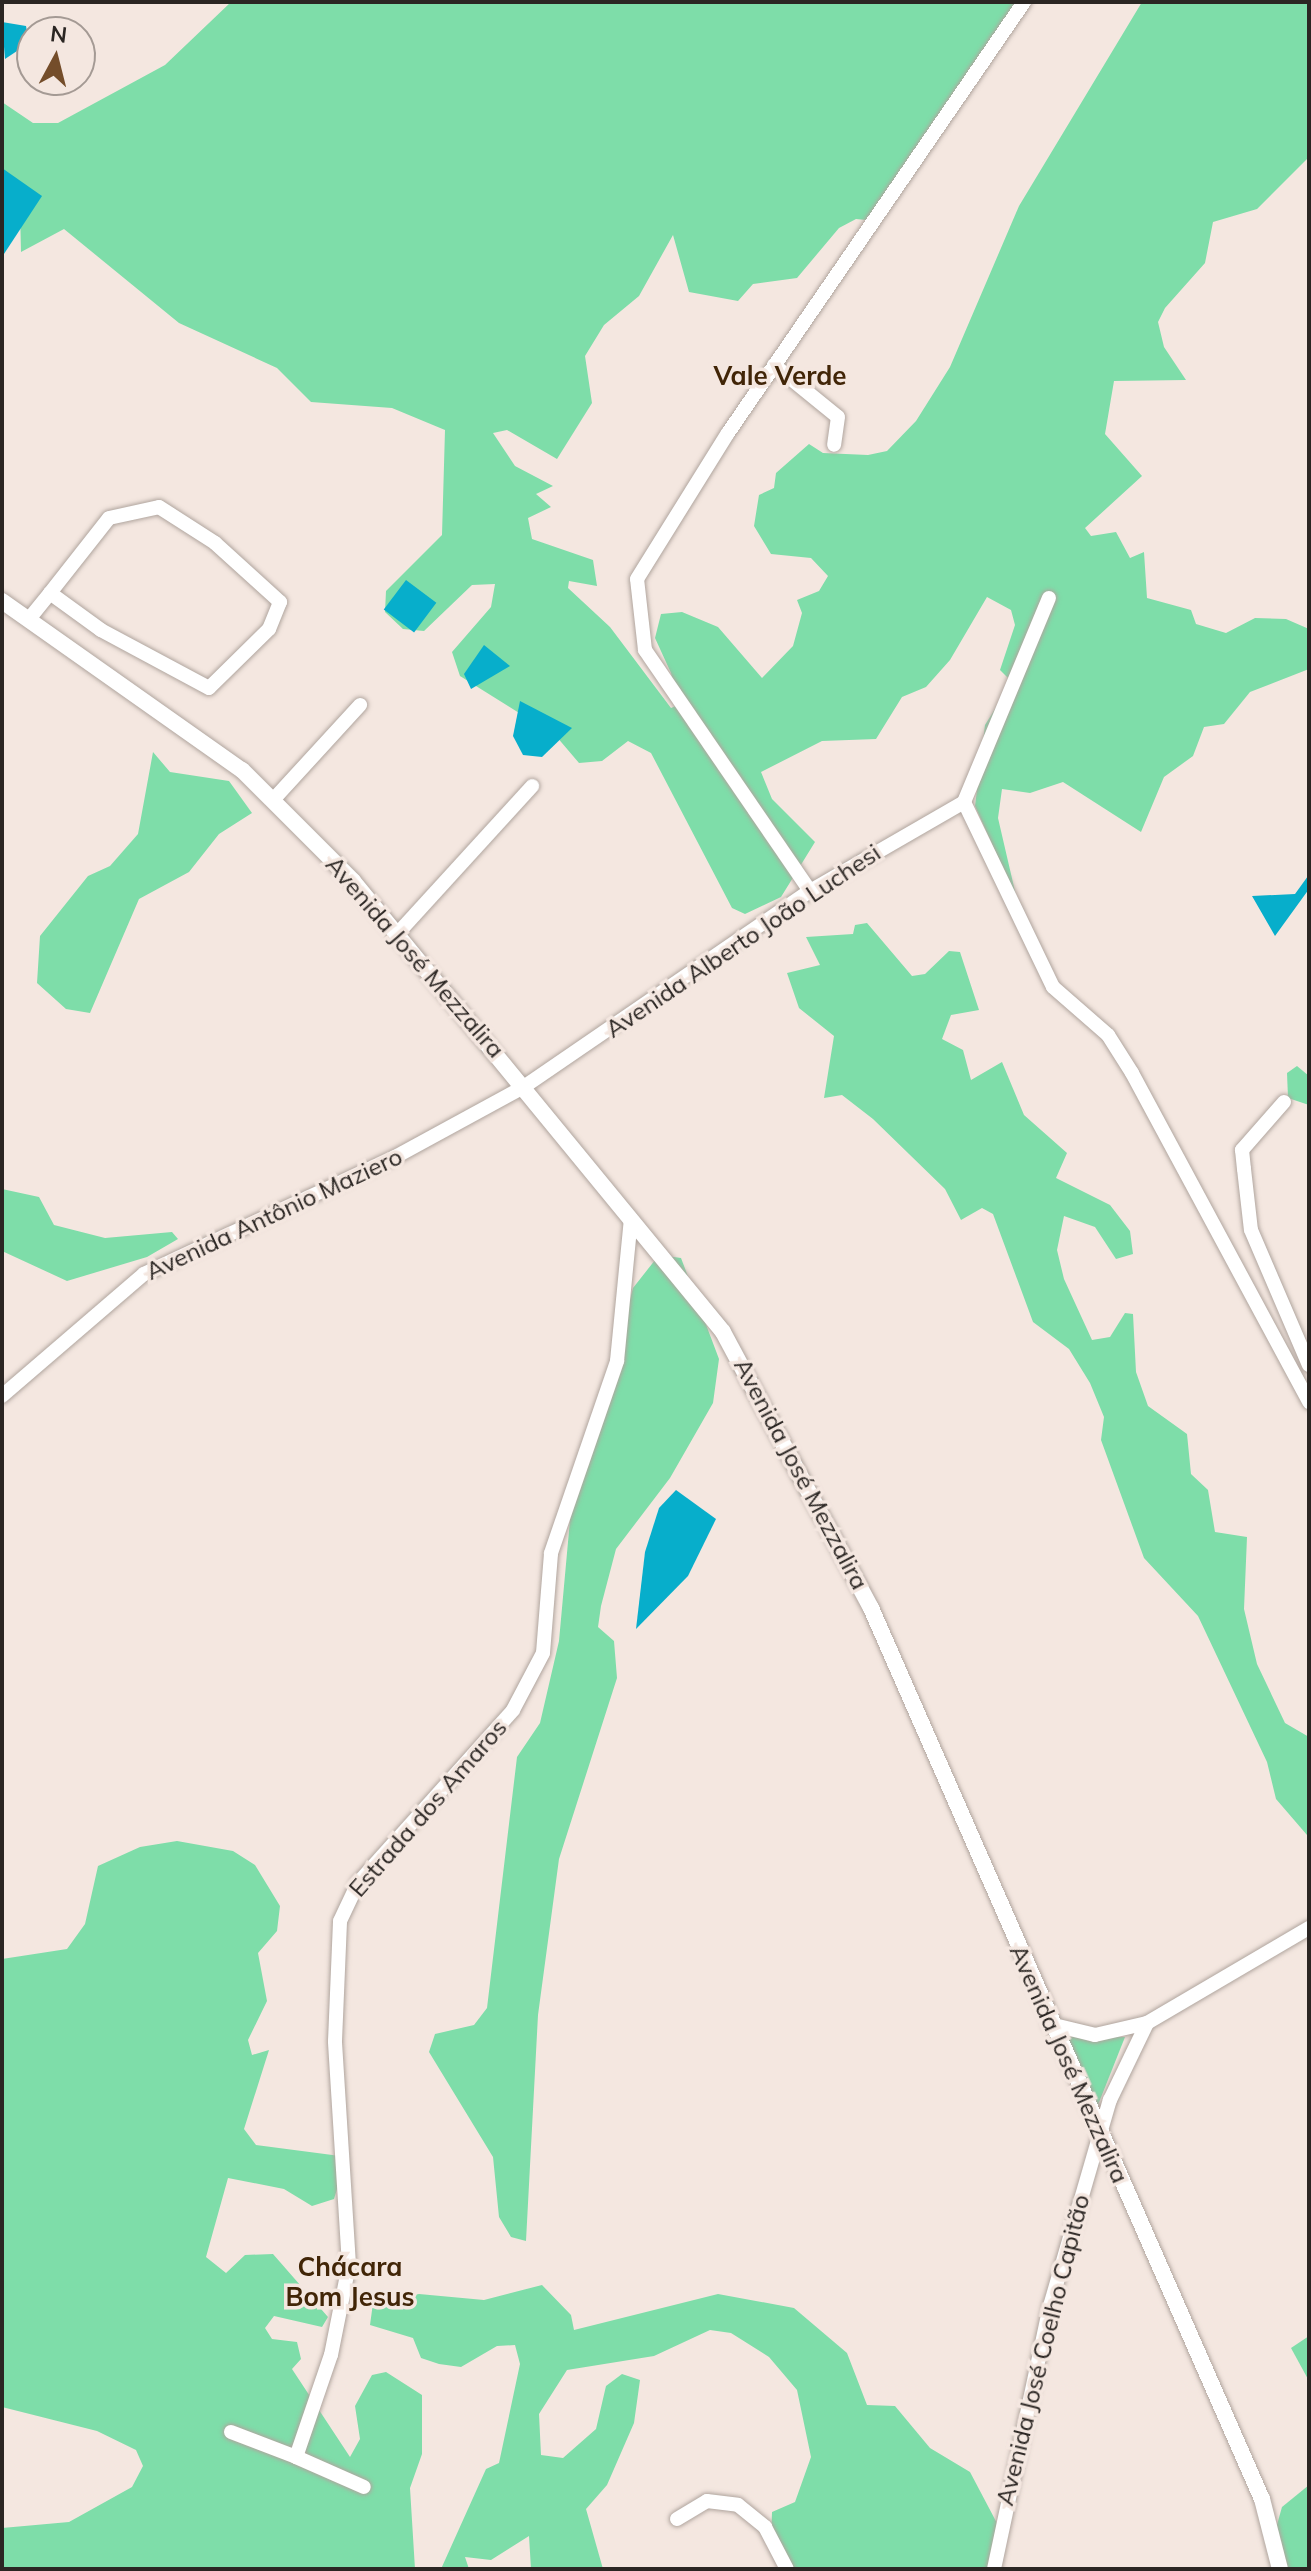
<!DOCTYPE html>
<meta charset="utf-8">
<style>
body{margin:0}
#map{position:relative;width:1311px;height:2571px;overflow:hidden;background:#f4e7e0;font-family:Mulish,sans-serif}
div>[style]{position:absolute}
.green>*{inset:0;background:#7edda9}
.water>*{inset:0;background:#07aecb;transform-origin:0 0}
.roads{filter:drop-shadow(0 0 2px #b0a59e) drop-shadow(0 0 2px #b0a59e)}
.minor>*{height:14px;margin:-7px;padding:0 7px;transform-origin:7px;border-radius:7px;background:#fff}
.major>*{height:16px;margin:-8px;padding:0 8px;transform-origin:8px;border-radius:8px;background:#fff}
span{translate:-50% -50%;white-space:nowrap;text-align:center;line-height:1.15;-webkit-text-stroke:7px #f4e7e0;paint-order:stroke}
.street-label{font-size:24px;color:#2b2623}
.neighbourhood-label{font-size:26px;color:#412507;font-weight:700}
.frame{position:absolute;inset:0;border:4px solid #2b2623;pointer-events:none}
.north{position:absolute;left:16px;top:16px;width:80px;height:80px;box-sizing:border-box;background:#f4e7e0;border:2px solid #a49a94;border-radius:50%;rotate:7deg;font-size:22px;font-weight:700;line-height:32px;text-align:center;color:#2b2623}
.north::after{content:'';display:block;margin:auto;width:28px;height:36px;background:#744d2a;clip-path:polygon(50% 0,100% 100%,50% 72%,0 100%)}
</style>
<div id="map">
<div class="green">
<div style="clip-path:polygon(231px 2px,1018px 2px,876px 221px,856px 219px,839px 228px,797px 278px,753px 284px,738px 301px,689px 292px,673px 235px,639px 296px,604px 325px,585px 356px,592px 403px,557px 459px,507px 430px,493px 433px,515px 466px,553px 486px,536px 494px,551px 507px,528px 518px,532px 539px,593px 560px,597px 586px,569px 581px,568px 588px,610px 627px,671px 708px,678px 705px,671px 673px,655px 638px,661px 614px,682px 612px,718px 627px,762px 678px,793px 646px,802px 613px,797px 600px,819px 591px,828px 576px,811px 558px,771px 554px,754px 526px,759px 495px,774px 488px,776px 473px,809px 444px,823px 453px,868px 455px,887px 451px,916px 421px,950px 367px,1019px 206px,1142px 2px,1309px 2px,1309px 157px,1257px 209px,1213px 222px,1205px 263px,1165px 308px,1158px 322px,1164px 347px,1186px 380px,1114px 381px,1105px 434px,1142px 476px,1085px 528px,1091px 536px,1116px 532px,1130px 558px,1144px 552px,1147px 598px,1191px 610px,1196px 624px,1226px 633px,1255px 618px,1286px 619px,1309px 629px,1309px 669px,1250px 692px,1224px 724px,1204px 727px,1193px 756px,1164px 777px,1141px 832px,1063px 782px,1030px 793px,1002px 789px,998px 818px,1017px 900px,975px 806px,985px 725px,1005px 693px,1008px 678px,1000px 670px,1015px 625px,1011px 610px,987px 597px,950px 660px,926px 687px,902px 697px,876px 739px,822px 741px,761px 772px,772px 799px,815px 842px,781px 897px,745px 914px,732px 908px,651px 753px,628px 741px,602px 761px,579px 763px,556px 736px,460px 676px,452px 652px,491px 607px,495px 584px,472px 585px,424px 631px,403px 629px,385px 612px,386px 591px,442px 535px,445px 430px,392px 408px,311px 402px,277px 368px,179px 323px,64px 229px,21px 252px,20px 210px,2px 177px,2px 102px,33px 123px,58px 123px,165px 65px)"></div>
<div style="clip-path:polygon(153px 752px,170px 772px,229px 781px,252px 813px,219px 834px,189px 872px,139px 899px,90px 1013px,66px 1009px,37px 983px,40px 936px,88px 876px,110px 866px,138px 834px)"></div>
<div style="clip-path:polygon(867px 923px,912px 976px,925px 974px,949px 951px,960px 952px,979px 1010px,951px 1015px,942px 1039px,963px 1050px,971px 1080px,1002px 1062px,1024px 1115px,1067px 1153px,1056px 1178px,1110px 1205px,1130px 1231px,1133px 1254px,1116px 1259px,1095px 1227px,1064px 1216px,1057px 1250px,1064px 1279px,1092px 1340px,1110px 1337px,1125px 1313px,1133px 1314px,1136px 1372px,1148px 1406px,1187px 1434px,1191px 1474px,1208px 1490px,1215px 1532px,1247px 1537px,1244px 1609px,1257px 1664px,1285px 1723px,1309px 1737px,1307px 1835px,1276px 1799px,1267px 1762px,1198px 1616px,1144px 1558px,1101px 1440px,1104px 1417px,1090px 1383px,1069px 1349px,1033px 1322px,993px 1214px,982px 1208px,961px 1220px,945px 1189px,873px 1119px,842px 1095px,824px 1098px,834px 1036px,799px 1008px,787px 973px,820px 965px,806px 937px,853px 934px,855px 925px)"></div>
<div style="clip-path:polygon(1297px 1066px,1309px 1076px,1309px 1105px,1288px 1098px,1287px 1073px)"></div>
<div style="clip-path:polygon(2px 1189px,39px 1197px,54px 1225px,105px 1238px,172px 1232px,178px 1239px,147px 1257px,67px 1281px,2px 1251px)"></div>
<div style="clip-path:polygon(659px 1255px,681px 1258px,719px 1359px,713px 1403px,670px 1478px,616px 1549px,601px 1606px,598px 1627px,614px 1641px,617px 1678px,559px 1859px,538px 2015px,526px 2241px,511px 2237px,499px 2217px,493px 2157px,429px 2052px,435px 2034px,474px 2025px,487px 2008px,517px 1757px,540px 1723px,559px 1641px,575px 1465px,595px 1431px,633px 1288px)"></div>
<div style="clip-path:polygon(177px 1841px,233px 1851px,255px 1865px,280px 1906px,277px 1931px,258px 1953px,267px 2001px,248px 2040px,252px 2055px,269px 2050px,244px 2129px,256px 2145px,340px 2156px,342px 2173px,334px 2199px,312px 2206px,284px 2189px,228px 2178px,206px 2257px,226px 2273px,245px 2255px,273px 2254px,328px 2317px,322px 2327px,274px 2316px,265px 2328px,272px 2339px,297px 2342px,301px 2359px,292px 2369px,350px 2457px,360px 2439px,355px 2406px,372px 2375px,386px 2372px,422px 2395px,422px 2454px,410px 2488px,415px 2569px,2px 2569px,2px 2528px,69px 2522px,132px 2487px,143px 2466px,136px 2450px,97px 2431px,2px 2407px,2px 1959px,67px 1949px,85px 1924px,98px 1866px,140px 1847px)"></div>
<div style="clip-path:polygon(1067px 2037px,1125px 2037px,1096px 2110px)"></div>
<div style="clip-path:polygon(542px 2285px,571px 2315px,574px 2330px,718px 2294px,794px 2308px,847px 2353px,867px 2405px,895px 2406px,930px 2448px,970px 2472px,999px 2527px,995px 2569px,781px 2569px,771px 2541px,772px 2512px,795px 2502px,811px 2457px,797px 2390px,769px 2357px,731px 2333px,710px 2330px,654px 2356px,567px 2370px,539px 2414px,541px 2455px,563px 2458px,596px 2429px,606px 2386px,622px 2374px,640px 2380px,634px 2423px,607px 2485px,586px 2509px,603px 2569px,531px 2569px,529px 2536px,491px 2560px,465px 2557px,469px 2569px,441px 2569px,486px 2469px,499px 2463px,520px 2364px,515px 2345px,497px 2346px,461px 2367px,439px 2364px,421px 2358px,413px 2338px,370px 2325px,373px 2303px,419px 2294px,484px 2300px)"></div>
<div style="clip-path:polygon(1309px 2336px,1309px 2381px,1291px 2348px)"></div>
<div style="clip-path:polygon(1309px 2485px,1309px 2569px,1275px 2569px,1271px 2546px,1282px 2507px)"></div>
</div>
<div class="water">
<div style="clip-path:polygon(2px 22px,26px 26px,29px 43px,5px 59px)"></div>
<div style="clip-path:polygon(2px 168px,42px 196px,2px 257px)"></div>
<div style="left:406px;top:580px;width:38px;height:37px;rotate:37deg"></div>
<div style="clip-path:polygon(484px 645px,510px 666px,471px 689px,464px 674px)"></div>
<div style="clip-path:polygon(520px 701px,572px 728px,542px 757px,523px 755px,513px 736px)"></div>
<div style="clip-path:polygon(1308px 876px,1309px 889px,1275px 936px,1252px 896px,1295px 894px)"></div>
<div style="clip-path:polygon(676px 1490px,716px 1519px,688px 1576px,636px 1629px,645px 1552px,659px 1508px)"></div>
</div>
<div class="roads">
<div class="minor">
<div style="left:774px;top:365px;width:82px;rotate:39.1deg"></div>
<div style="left:838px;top:417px;width:28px;rotate:98deg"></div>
<div style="left:29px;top:619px;width:33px;rotate:-51deg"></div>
<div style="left:50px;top:593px;width:95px;rotate:-51.8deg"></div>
<div style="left:109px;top:518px;width:51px;rotate:-12.4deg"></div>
<div style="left:159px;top:507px;width:67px;rotate:32.7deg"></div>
<div style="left:215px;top:543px;width:88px;rotate:42.2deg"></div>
<div style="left:280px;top:602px;width:29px;rotate:112deg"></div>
<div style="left:269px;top:629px;width:84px;rotate:135.5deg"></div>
<div style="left:209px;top:688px;width:123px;rotate:-151.8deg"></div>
<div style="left:101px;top:630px;width:63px;rotate:-144deg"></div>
<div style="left:273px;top:800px;width:129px;rotate:-47.5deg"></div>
<div style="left:964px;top:802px;width:205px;rotate:64.3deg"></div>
<div style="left:1053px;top:987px;width:73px;rotate:41.1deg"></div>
<div style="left:1108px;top:1035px;width:45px;rotate:57.7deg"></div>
<div style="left:1132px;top:1073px;width:374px;rotate:61.7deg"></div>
<div style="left:964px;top:802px;width:221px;rotate:-67.4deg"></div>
<div style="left:810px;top:891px;width:292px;rotate:-124.4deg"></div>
<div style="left:645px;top:650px;width:71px;rotate:-96.4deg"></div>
<div style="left:637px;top:579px;width:172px;rotate:-58.1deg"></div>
<div style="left:728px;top:433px;width:523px;rotate:-55.52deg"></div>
<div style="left:398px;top:933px;width:199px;rotate:-47.6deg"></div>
<div style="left:1284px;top:1102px;width:64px;rotate:131.2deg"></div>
<div style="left:1242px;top:1150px;width:19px;rotate:84deg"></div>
<div style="left:1244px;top:1169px;width:61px;rotate:83.5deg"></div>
<div style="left:1251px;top:1230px;width:147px;rotate:66.8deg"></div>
<div style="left:2px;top:1396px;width:187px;rotate:-40.7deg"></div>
<div style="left:144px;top:1274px;width:277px;rotate:-25deg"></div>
<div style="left:395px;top:1157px;width:148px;rotate:-28.6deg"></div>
<div style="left:525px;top:1086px;width:345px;rotate:-34.4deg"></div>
<div style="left:810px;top:891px;width:178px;rotate:-30deg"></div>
<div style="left:1050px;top:2024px;width:46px;rotate:13.7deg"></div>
<div style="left:1095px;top:2035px;width:53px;rotate:-13deg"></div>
<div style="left:1147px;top:2023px;width:188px;rotate:-30.4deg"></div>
<div style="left:231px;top:2432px;width:70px;rotate:21deg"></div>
<div style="left:296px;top:2457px;width:108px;rotate:-71.1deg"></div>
<div style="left:331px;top:2355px;width:92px;rotate:-78.7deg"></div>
<div style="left:349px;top:2265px;width:224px;rotate:-93.6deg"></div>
<div style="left:335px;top:2041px;width:120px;rotate:-87.6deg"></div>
<div style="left:340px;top:1921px;width:42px;rotate:-64.7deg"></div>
<div style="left:358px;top:1883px;width:232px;rotate:-48.1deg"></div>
<div style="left:513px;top:1710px;width:64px;rotate:-62.2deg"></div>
<div style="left:543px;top:1653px;width:100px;rotate:-85.4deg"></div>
<div style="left:551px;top:1553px;width:203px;rotate:-71deg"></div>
<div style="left:617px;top:1361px;width:143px;rotate:-84.4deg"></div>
<div style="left:296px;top:2457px;width:74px;rotate:23.8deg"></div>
<div style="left:677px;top:2519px;width:35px;rotate:-31deg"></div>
<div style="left:707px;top:2501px;width:31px;rotate:7deg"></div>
<div style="left:738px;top:2505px;width:35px;rotate:39deg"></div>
<div style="left:765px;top:2527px;width:47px;rotate:62.4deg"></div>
<div style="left:994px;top:2569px;width:269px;rotate:-78deg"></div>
<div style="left:1050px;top:2306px;width:215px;rotate:-73.8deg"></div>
<div style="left:1110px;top:2100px;width:85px;rotate:-64.3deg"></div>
</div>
<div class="major">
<div style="left:2px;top:601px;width:294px;rotate:35.2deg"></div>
<div style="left:242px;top:770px;width:157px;rotate:45deg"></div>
<div style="left:353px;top:881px;width:583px;rotate:50.63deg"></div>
<div style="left:723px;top:1332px;width:313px;rotate:61.8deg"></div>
<div style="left:871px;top:1608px;width:973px;rotate:66.31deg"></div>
<div style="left:1262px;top:2499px;width:72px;rotate:75.6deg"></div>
</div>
</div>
<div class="street-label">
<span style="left:743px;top:941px;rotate:-34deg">Avenida Alberto João Luchesi</span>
<span style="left:415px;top:957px;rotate:49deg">Avenida José Mezzalira</span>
<span style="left:274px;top:1214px;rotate:-25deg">Avenida Antônio Maziero</span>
<span style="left:801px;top:1474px;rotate:62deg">Avenida José Mezzalira</span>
<span style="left:428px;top:1808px;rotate:-49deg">Estrada dos Amaros</span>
<span style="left:1069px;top:2064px;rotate:66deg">Avenida José Mezzalira</span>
<span style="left:1043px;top:2350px;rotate:-76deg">Avenida José Coelho Capitão</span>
</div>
<div class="neighbourhood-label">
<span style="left:780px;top:376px">Vale Verde</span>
<span style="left:350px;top:2282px">Chácara<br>Bom Jesus</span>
</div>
<div class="frame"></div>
<div class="north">N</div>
</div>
